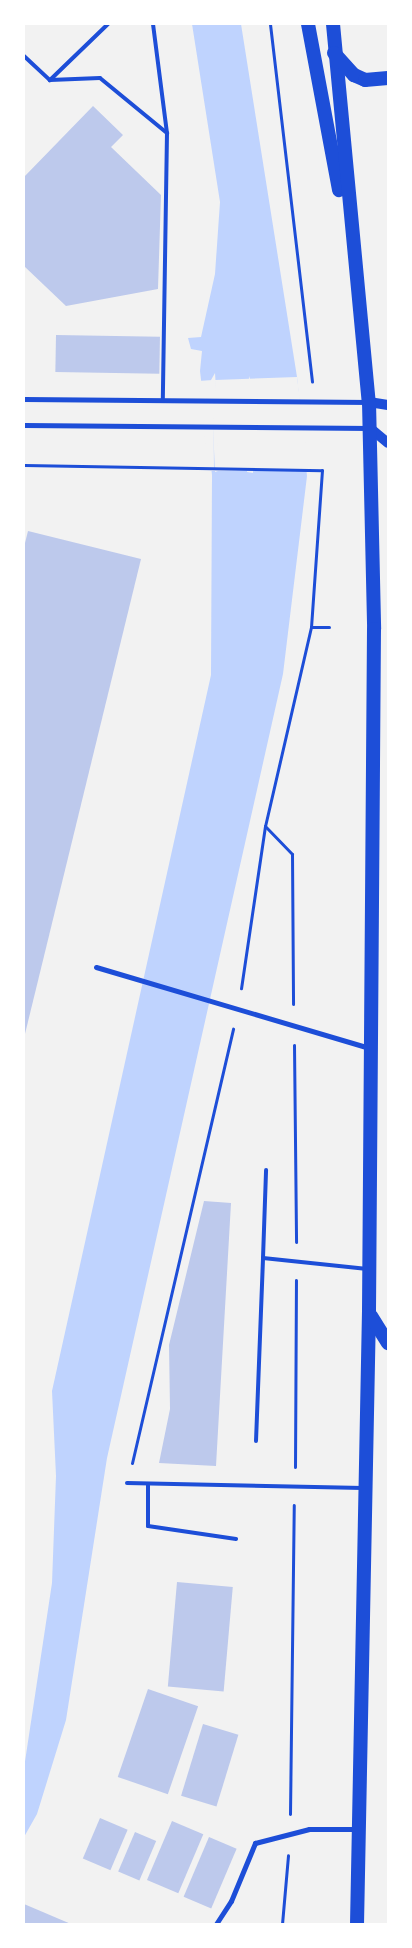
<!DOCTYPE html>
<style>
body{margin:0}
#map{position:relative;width:412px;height:1948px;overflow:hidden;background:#f2f2f2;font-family:"PT Sans Narrow",sans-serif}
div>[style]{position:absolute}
.water>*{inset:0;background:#bfd3fe}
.pier>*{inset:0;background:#f2f2f2}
.building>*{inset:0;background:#bdc9ec;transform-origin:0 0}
.path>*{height:3px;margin:-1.5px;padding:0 1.5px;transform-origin:1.5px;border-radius:1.5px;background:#1d4ed8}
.service>*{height:4px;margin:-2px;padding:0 2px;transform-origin:2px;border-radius:2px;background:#1d4ed8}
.minor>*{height:5px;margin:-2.5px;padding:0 2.5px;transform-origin:2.5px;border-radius:2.5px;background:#1d4ed8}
.secondary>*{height:10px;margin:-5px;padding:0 5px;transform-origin:5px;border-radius:5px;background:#1d4ed8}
.trunk>*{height:14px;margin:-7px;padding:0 7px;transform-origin:7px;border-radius:7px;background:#1d4ed8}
span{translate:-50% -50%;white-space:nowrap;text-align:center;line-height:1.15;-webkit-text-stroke:4px #fff;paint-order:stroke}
.frame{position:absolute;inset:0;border:25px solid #fff;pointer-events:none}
</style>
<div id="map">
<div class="water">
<div style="clip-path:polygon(evenodd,192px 24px,241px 24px,297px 377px,307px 476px,283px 674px,107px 1458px,66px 1720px,37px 1814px,24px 1837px,24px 1768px,52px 1583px,56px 1476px,52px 1391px,211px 675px,212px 475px,200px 371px,202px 351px,191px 349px,188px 338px,201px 337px,215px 274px,220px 202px,192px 24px,215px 373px,221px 470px,215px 472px,211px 380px,215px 373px,192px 24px,249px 376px,251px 382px,253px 473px,247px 472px,249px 376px)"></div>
</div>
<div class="pier">
<div style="clip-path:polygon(297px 377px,309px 471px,209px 471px,198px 381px,213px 380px,214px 469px,218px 469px,215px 380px)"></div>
</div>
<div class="building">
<div style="clip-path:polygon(93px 106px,123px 135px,111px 147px,161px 195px,158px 289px,66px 306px,24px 266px,24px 177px)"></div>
<div style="left:56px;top:335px;width:104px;height:37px;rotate:1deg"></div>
<div style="clip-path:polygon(28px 531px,141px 559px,24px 1038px,24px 547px)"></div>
<div style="clip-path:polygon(204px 1201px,231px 1203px,216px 1466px,159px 1463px,170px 1409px,169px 1345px)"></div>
<div style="left:177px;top:1582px;width:56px;height:105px;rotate:5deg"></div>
<div style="left:148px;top:1689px;width:53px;height:93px;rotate:19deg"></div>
<div style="left:203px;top:1724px;width:37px;height:75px;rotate:17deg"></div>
<div style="left:100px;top:1818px;width:30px;height:44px;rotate:23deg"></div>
<div style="left:172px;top:1821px;width:34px;height:64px;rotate:23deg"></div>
<div style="left:135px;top:1832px;width:23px;height:43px;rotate:23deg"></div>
<div style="left:209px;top:1837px;width:30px;height:65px;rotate:23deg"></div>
<div style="clip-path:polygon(24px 1904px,71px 1924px,24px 1924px)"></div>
</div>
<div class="path">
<div style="left:270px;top:24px;width:360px;rotate:83.3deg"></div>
<div style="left:24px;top:465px;width:298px;rotate:1deg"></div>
<div style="left:322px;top:470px;width:157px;rotate:94deg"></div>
<div style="left:311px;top:627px;width:204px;rotate:103deg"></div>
<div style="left:265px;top:826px;width:164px;rotate:98.4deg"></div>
<div style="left:311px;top:627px;width:18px"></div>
<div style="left:265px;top:826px;width:39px;rotate:46deg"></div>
<div style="left:292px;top:854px;width:150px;rotate:89.6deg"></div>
<div style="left:294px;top:1045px;width:197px;rotate:89.4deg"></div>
<div style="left:132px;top:1463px;width:446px;rotate:-76.9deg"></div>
<div style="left:295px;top:1467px;width:187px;rotate:-89.7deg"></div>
<div style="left:290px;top:1814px;width:309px;rotate:-89.3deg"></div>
<div style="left:282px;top:1924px;width:69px;rotate:-85deg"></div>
</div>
<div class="service">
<div style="left:108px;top:24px;width:81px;rotate:136deg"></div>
<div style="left:50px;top:80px;width:50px;rotate:-2.3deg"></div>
<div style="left:100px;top:78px;width:87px;rotate:39.4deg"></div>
<div style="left:153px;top:24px;width:110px;rotate:82.7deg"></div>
<div style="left:167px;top:133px;width:267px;rotate:90.9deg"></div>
<div style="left:24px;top:56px;width:35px;rotate:43deg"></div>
<div style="left:263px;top:1258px;width:88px;rotate:-88deg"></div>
<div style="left:256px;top:1441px;width:183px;rotate:-87.8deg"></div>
<div style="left:263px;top:1258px;width:105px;rotate:6deg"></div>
<div style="left:127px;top:1483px;width:236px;rotate:1.2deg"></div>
<div style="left:148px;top:1484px;width:42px;rotate:90deg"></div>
<div style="left:148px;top:1526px;width:89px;rotate:8.4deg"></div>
</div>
<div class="minor">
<div style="left:24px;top:399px;width:345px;rotate:0.5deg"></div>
<div style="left:24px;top:425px;width:346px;rotate:0.5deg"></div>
<div style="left:96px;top:967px;width:286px;rotate:16.5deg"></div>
<div style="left:216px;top:1924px;width:27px;rotate:-57deg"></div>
<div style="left:231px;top:1901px;width:63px;rotate:-67.5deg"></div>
<div style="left:255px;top:1843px;width:56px;rotate:-14.5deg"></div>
<div style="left:309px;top:1829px;width:49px"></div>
</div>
<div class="secondary">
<div style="left:369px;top:402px;width:19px;rotate:9deg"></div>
<div style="left:370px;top:428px;width:23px;rotate:40deg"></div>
</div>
<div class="trunk">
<div style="left:308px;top:24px;width:169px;rotate:79.4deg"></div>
<div style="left:333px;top:24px;width:380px;rotate:84.6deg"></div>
<div style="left:369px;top:402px;width:227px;rotate:88.7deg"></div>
<div style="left:374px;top:629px;width:682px;rotate:90.42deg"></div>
<div style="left:369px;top:1311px;width:613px;rotate:91.12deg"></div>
<div style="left:334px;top:53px;width:30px;rotate:48deg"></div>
<div style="left:354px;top:75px;width:12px;rotate:24deg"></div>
<div style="left:365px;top:80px;width:23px;rotate:-5deg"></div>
<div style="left:371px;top:1316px;width:32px;rotate:58deg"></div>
</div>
<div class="frame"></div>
</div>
